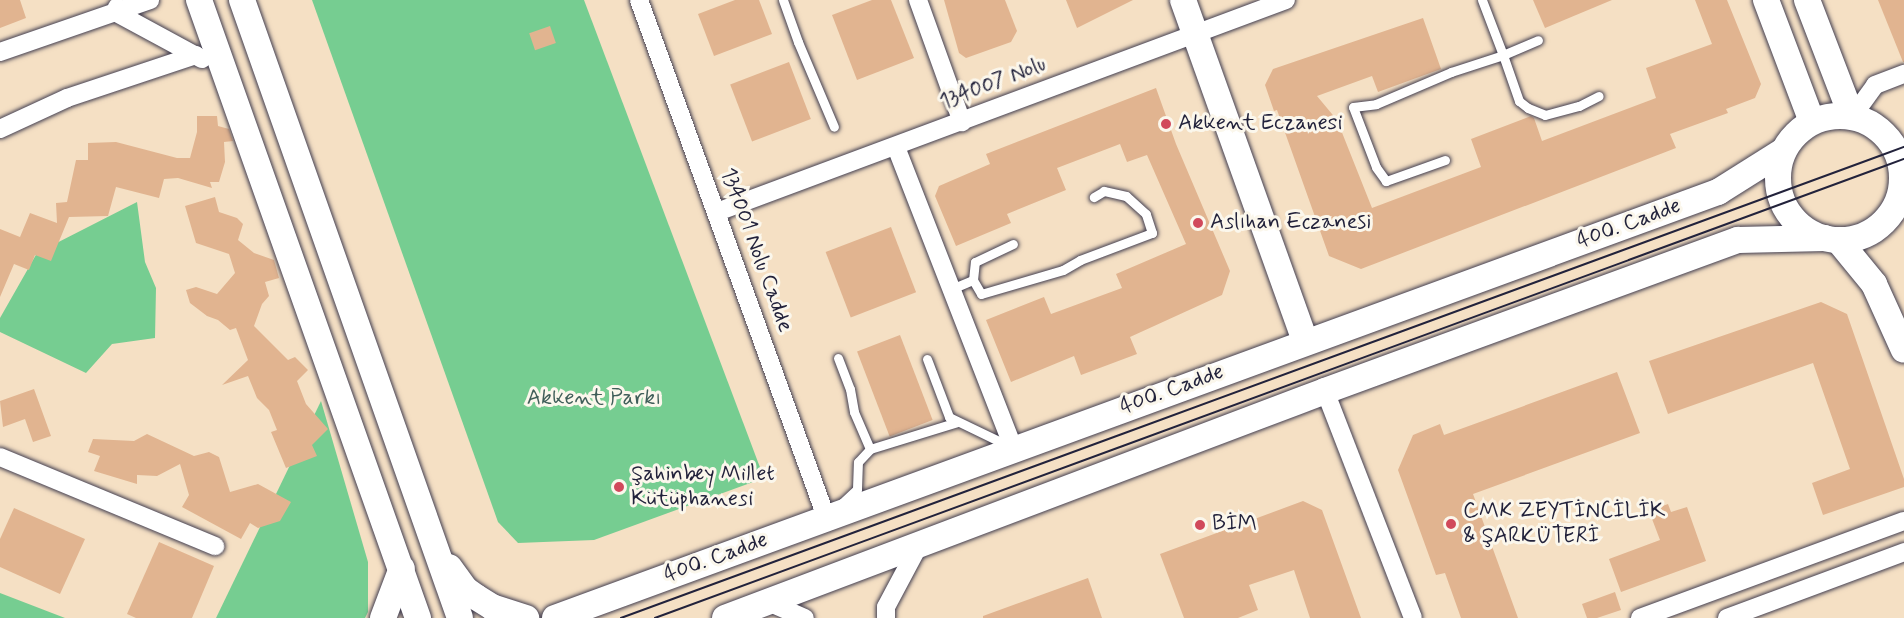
<!DOCTYPE html>
<meta charset="utf-8">
<style>
body{margin:0}
#map{position:relative;width:1904px;height:618px;overflow:hidden;background:#f5e0c4;font-family:Mynerve,sans-serif}
div>[style]{position:absolute}
.green>*{inset:0;background:#76cd91}
.building>*{inset:0;background:#e1b490;transform-origin:0 0}
.roads{filter:drop-shadow(0 0 2px #423e50) drop-shadow(0 0 2px #423e50)}
.lane>*{height:9px;margin:-4.5px;padding:0 4.5px;transform-origin:4.5px;border-radius:4.5px;background:#fff}
.street>*{height:18px;margin:-9px;padding:0 9px;transform-origin:9px;border-radius:9px;background:#fff}
.secondary>*{height:26px;margin:-13px;padding:0 13px;transform-origin:13px;border-radius:13px;background:#fff}
.secondary>.ring{margin:-13px;padding:0;box-sizing:content-box;background:none;border:26px solid #fff;border-radius:50%}
.tram>*{height:1.5px;margin:-0.75px;padding:0 0.75px;transform-origin:0.75px;border-radius:0.75px;background:#22223b}
.dots>*{width:16px;height:16px;translate:-50% -50%;box-sizing:border-box;border:3px solid #fbf7ec;border-radius:50%}
span{translate:-50% -50%;white-space:nowrap;text-align:center;line-height:1.15;-webkit-text-stroke:6px #fbf7ec;paint-order:stroke}
.street-label{font-size:22px;color:#22223b}
.poi-label{font-size:22px;color:#22223b}
.left{translate:0 -50%;text-align:left}
.park-label{font-size:22px;color:#3f5e59}
</style>
<div id="map">
<div class="green">
<div style="clip-path:polygon(312px 0,584px 0,764px 478px,594px 540px,518px 543px,498px 522px)"></div>
<div style="clip-path:polygon(137px 202px,145px 262px,156px 288px,155px 338px,112px 344px,86px 373px,0 332px,0 318px,37px 253px)"></div>
<div style="clip-path:polygon(321px 401px,368px 562px,368px 612px,365px 618px,216px 618px)"></div>
<div style="clip-path:polygon(0 593px,65px 618px,0 618px)"></div>
</div>
<div class="building">
<div style="clip-path:polygon(0 0,20px 0,26px 18px,0 28px)"></div>
<div style="clip-path:polygon(735px 0,759px 0,772px 34px,714px 56px,698px 14px)"></div>
<div style="clip-path:polygon(872px 0,891px 0,914px 58px,857px 80px,832px 15px)"></div>
<div style="clip-path:polygon(944px 0,1005px 0,1017px 31px,1011px 42px,966px 58px,959px 53px)"></div>
<div style="clip-path:polygon(1066px 0,1133px 0,1077px 28px)"></div>
<div style="clip-path:polygon(1533px 0,1612px 0,1545px 28px)"></div>
<div style="clip-path:polygon(1695px 0,1727px 0,1761px 84px,1755px 98px,1726px 109px,1728px 113px,1670px 134px,1676px 148px,1361px 269px,1329px 256px,1277px 110px,1274px 111px,1265px 85px,1273px 69px,1423px 18px,1441px 69px,1378px 92px,1372px 76px,1317px 96px,1337px 120px,1372px 208px,1481px 167px,1471px 139px,1531px 116px,1534px 118px,1542px 141px,1656px 98px,1646px 68px,1712px 44px)"></div>
<div style="clip-path:polygon(1878px 0,1904px 0,1904px 62px,1903px 62px)"></div>
<div style="left:550px;top:26px;width:18px;height:22px;rotate:71deg"></div>
<div style="left:789px;top:62px;width:61px;height:63px;rotate:69deg"></div>
<div style="clip-path:polygon(1156px 88px,1176px 144px,1230px 271px,1222px 295px,1130px 337px,1137px 354px,1081px 375px,1074px 356px,1011px 382px,986px 320px,1044px 297px,1051px 314px,1122px 288px,1116px 274px,1186px 244px,1147px 155px,1127px 162px,1120px 144px,1057px 168px,1066px 190px,1007px 214px,1011px 223px,956px 246px,935px 196px,939px 186px,990px 164px,986px 154px)"></div>
<div style="clip-path:polygon(197px 116px,217px 116px,218px 126px,229px 129px,233px 141px,224px 142px,225px 162px,219px 182px,210px 182px,212px 188px,178px 178px,164px 179px,159px 198px,116px 187px,108px 216px,69px 217px,51px 261px,35px 255px,29px 270px,14px 264px,0 297px,0 229px,20px 237px,30px 213px,57px 223px,56px 203px,67px 202px,76px 160px,88px 160px,88px 143px,116px 142px,177px 158px,190px 158px,197px 132px)"></div>
<div style="clip-path:polygon(215px 197px,219px 212px,237px 218px,243px 224px,238px 240px,254px 253px,274px 260px,279px 278px,265px 282px,269px 296px,262px 304px,254px 326px,288px 360px,295px 357px,308px 370px,297px 381px,306px 404px,328px 429px,312px 445px,317px 456px,286px 468px,271px 432px,277px 430px,269px 410px,257px 398px,248px 376px,222px 385px,248px 360px,236px 328px,230px 330px,218px 320px,207px 316px,190px 303px,186px 290px,196px 287px,217px 294px,235px 273px,229px 254px,196px 243px,185px 206px)"></div>
<div style="left:891px;top:227px;width:70px;height:70px;rotate:69deg"></div>
<div style="clip-path:polygon(1821px 302px,1847px 314px,1904px 479px,1904px 487px,1823px 515px,1812px 483px,1850px 469px,1813px 363px,1668px 414px,1649px 361px)"></div>
<div style="left:900px;top:335px;width:91px;height:46px;rotate:69deg"></div>
<div style="clip-path:polygon(1617px 372px,1640px 433px,1473px 494px,1518px 618px,1461px 618px,1445px 573px,1436px 575px,1398px 470px,1413px 435px,1440px 424px,1444px 435px)"></div>
<div style="clip-path:polygon(34px 389px,51px 436px,33px 442px,25px 419px,3px 427px,0 401px)"></div>
<div style="clip-path:polygon(147px 434px,194px 456px,209px 452px,219px 457px,230px 492px,258px 484px,291px 502px,280px 521px,258px 528px,250px 523px,241px 539px,182px 507px,189px 495px,180px 464px,157px 476px,137px 475px,137px 484px,94px 471px,100px 456px,88px 452px,93px 439px,134px 441px)"></div>
<div style="clip-path:polygon(1303px 501px,1322px 510px,1361px 618px,1310px 618px,1294px 570px,1249px 585px,1258px 610px,1238px 618px,1184px 618px,1160px 554px)"></div>
<div style="clip-path:polygon(1668px 504px,1671px 512px,1687px 507px,1706px 561px,1621px 592px,1609px 559px,1660px 540px,1649px 511px)"></div>
<div style="clip-path:polygon(14px 508px,85px 539px,60px 594px,0 567px,0 539px)"></div>
<div style="clip-path:polygon(159px 542px,214px 566px,192px 618px,136px 618px,127px 614px)"></div>
<div style="clip-path:polygon(1088px 578px,1102px 618px,983px 618px,983px 616px)"></div>
<div style="clip-path:polygon(1615px 592px,1621px 610px,1597px 618px,1587px 618px,1582px 604px)"></div>
</div>
<div class="roads">
<div class="lane">
<div style="left:783px;top:0;width:45px;rotate:70.3deg"></div>
<div style="left:798px;top:42px;width:92px;rotate:67deg"></div>
<div style="left:1482px;top:0;width:59px;rotate:69.1deg"></div>
<div style="left:1503px;top:55px;width:38px;rotate:-23deg"></div>
<div style="left:1445px;top:160px;width:63px;rotate:160.4deg"></div>
<div style="left:1386px;top:181px;width:17px;rotate:-126deg"></div>
<div style="left:1376px;top:167px;width:64px;rotate:-111deg"></div>
<div style="left:1353px;top:107px;width:23px;rotate:-7deg"></div>
<div style="left:1376px;top:104px;width:82px;rotate:-23.1deg"></div>
<div style="left:1451px;top:72px;width:55px;rotate:-18.1deg"></div>
<div style="left:1503px;top:55px;width:49px;rotate:70.8deg"></div>
<div style="left:1519px;top:101px;width:11px;rotate:38deg"></div>
<div style="left:1528px;top:108px;width:18px;rotate:22deg"></div>
<div style="left:1545px;top:115px;width:35px;rotate:-15deg"></div>
<div style="left:1579px;top:106px;width:22px;rotate:-27deg"></div>
<div style="left:973px;top:280px;width:16px;rotate:60deg"></div>
<div style="left:981px;top:294px;width:85px;rotate:-16.3deg"></div>
<div style="left:1063px;top:270px;width:20px;rotate:-30deg"></div>
<div style="left:1080px;top:260px;width:77px;rotate:-20.6deg"></div>
<div style="left:1152px;top:233px;width:20px;rotate:-108deg"></div>
<div style="left:1146px;top:214px;width:27px;rotate:-138deg"></div>
<div style="left:1126px;top:196px;width:23px;rotate:-167deg"></div>
<div style="left:1104px;top:191px;width:12px;rotate:149deg"></div>
<div style="left:949px;top:290px;width:26px;rotate:-23deg"></div>
<div style="left:973px;top:280px;width:18px;rotate:-84deg"></div>
<div style="left:975px;top:262px;width:42px;rotate:-25.3deg"></div>
<div style="left:838px;top:358px;width:33px;rotate:69deg"></div>
<div style="left:850px;top:389px;width:23px;rotate:80deg"></div>
<div style="left:854px;top:412px;width:40px;rotate:66.6deg"></div>
<div style="left:870px;top:449px;width:91px;rotate:-17.2deg"></div>
<div style="left:927px;top:359px;width:62px;rotate:69.2deg"></div>
<div style="left:949px;top:417px;width:67px;rotate:25.8deg"></div>
<div style="left:841px;top:504px;width:22px;rotate:-43deg"></div>
<div style="left:857px;top:489px;width:27px;rotate:-88deg"></div>
<div style="left:858px;top:462px;width:18px;rotate:-47deg"></div>
</div>
<div class="street">
<div style="left:639px;top:0;width:550px;rotate:70.11deg"></div>
<div style="left:918px;top:0;width:130px;rotate:70.2deg"></div>
<div style="left:117px;top:7px;width:5px;rotate:112deg"></div>
<div style="left:115px;top:12px;width:99px;rotate:28.4deg"></div>
<div style="left:0;top:52px;width:159px;rotate:-19.1deg"></div>
<div style="left:1852px;top:117px;width:39px;rotate:-54deg"></div>
<div style="left:1875px;top:85px;width:31px;rotate:-21deg"></div>
<div style="left:0;top:129px;width:74px;rotate:-24.8deg"></div>
<div style="left:67px;top:98px;width:136px;rotate:-18.4deg"></div>
<div style="left:896px;top:147px;width:324px;rotate:68.7deg"></div>
<div style="left:1901px;top:186px;width:3px;rotate:-18deg"></div>
<div style="left:717px;top:212px;width:607px;rotate:-20.43deg"></div>
<div style="left:1325px;top:391px;width:243px;rotate:68.8deg"></div>
<div style="left:0;top:457px;width:233px;rotate:22.5deg"></div>
<div style="left:768px;top:602px;width:40px;rotate:23.4deg"></div>
<div style="left:886px;top:618px;width:11px;rotate:-90deg"></div>
<div style="left:886px;top:607px;width:70px;rotate:-62deg"></div>
<div style="left:1640px;top:618px;width:281px;rotate:-20.2deg"></div>
<div style="left:1727px;top:618px;width:189px;rotate:-20.4deg"></div>
</div>
<div class="secondary">
<div style="left:199px;top:0;width:656px;rotate:70.49deg"></div>
<div style="left:242px;top:0;width:655px;rotate:70.57deg"></div>
<div style="left:1183px;top:0;width:362px;rotate:70.3deg"></div>
<div style="left:1766px;top:0;width:130px;rotate:69.3deg"></div>
<div style="left:1807px;top:0;width:125px;rotate:69deg"></div>
<div class="ring" style="left:1778px;top:116px;width:98px;height:98px"></div>
<div style="left:1838px;top:240px;width:57px;rotate:50.7deg"></div>
<div style="left:1874px;top:284px;width:72px;rotate:65.6deg"></div>
<div style="left:449px;top:567px;width:29px;rotate:54deg"></div>
<div style="left:466px;top:590px;width:12px;rotate:35deg"></div>
<div style="left:476px;top:597px;width:19px;rotate:32deg"></div>
<div style="left:492px;top:607px;width:36px;rotate:18deg"></div>
<div style="left:383px;top:618px;width:53px;rotate:-69.2deg"></div>
<div style="left:555px;top:618px;width:1239px;rotate:-20.12deg"></div>
<div style="left:1718px;top:192px;width:77px;rotate:-32.2deg"></div>
<div style="left:725px;top:618px;width:642px;rotate:-20.72deg"></div>
<div style="left:1325px;top:391px;width:440px;rotate:-20.1deg"></div>
<div style="left:1738px;top:240px;width:87px;rotate:-1.3deg"></div>
</div>
</div>
<div class="tram">
<div style="left:621px;top:618px;width:1367px;rotate:-20.16deg"></div>
<div style="left:655px;top:618px;width:1331px;rotate:-20.18deg"></div>
</div>
<div class="dots">
<div style="left:1166px;top:124px;background:#d1495b"></div>
<div style="left:1198px;top:223px;background:#d1495b"></div>
<div style="left:619px;top:487px;background:#d1495b"></div>
<div style="left:1451px;top:524px;background:#d1495b"></div>
<div style="left:1200px;top:525px;background:#d1495b"></div>
</div>
<div class="street-label">
<span style="left:993px;top:84px;rotate:-21deg">134007 Nolu</span>
<span style="left:1629px;top:224px;rotate:-20deg">400. Cadde</span>
<span style="left:756px;top:250px;rotate:70deg">134001 Nolu Cadde</span>
<span style="left:1172px;top:390px;rotate:-20deg">400. Cadde</span>
<span style="left:716px;top:558px;rotate:-20deg">400. Cadde</span>
</div>
<div class="poi-label">
<span class="left" style="left:1178px;top:124px">Akkent Eczanesi</span>
<span class="left" style="left:1210px;top:223px">Aslıhan Eczanesi</span>
<span class="left" style="left:631px;top:487px">Şahinbey Millet<br>Kütüphanesi</span>
<span class="left" style="left:1463px;top:524px">CMK ZEYTİNCİLİK<br>&amp; ŞARKÜTERİ</span>
<span class="left" style="left:1212px;top:525px">BİM</span>
</div>
<div class="park-label">
<span style="left:594px;top:399px">Akkent Parkı</span>
</div>
</div>
